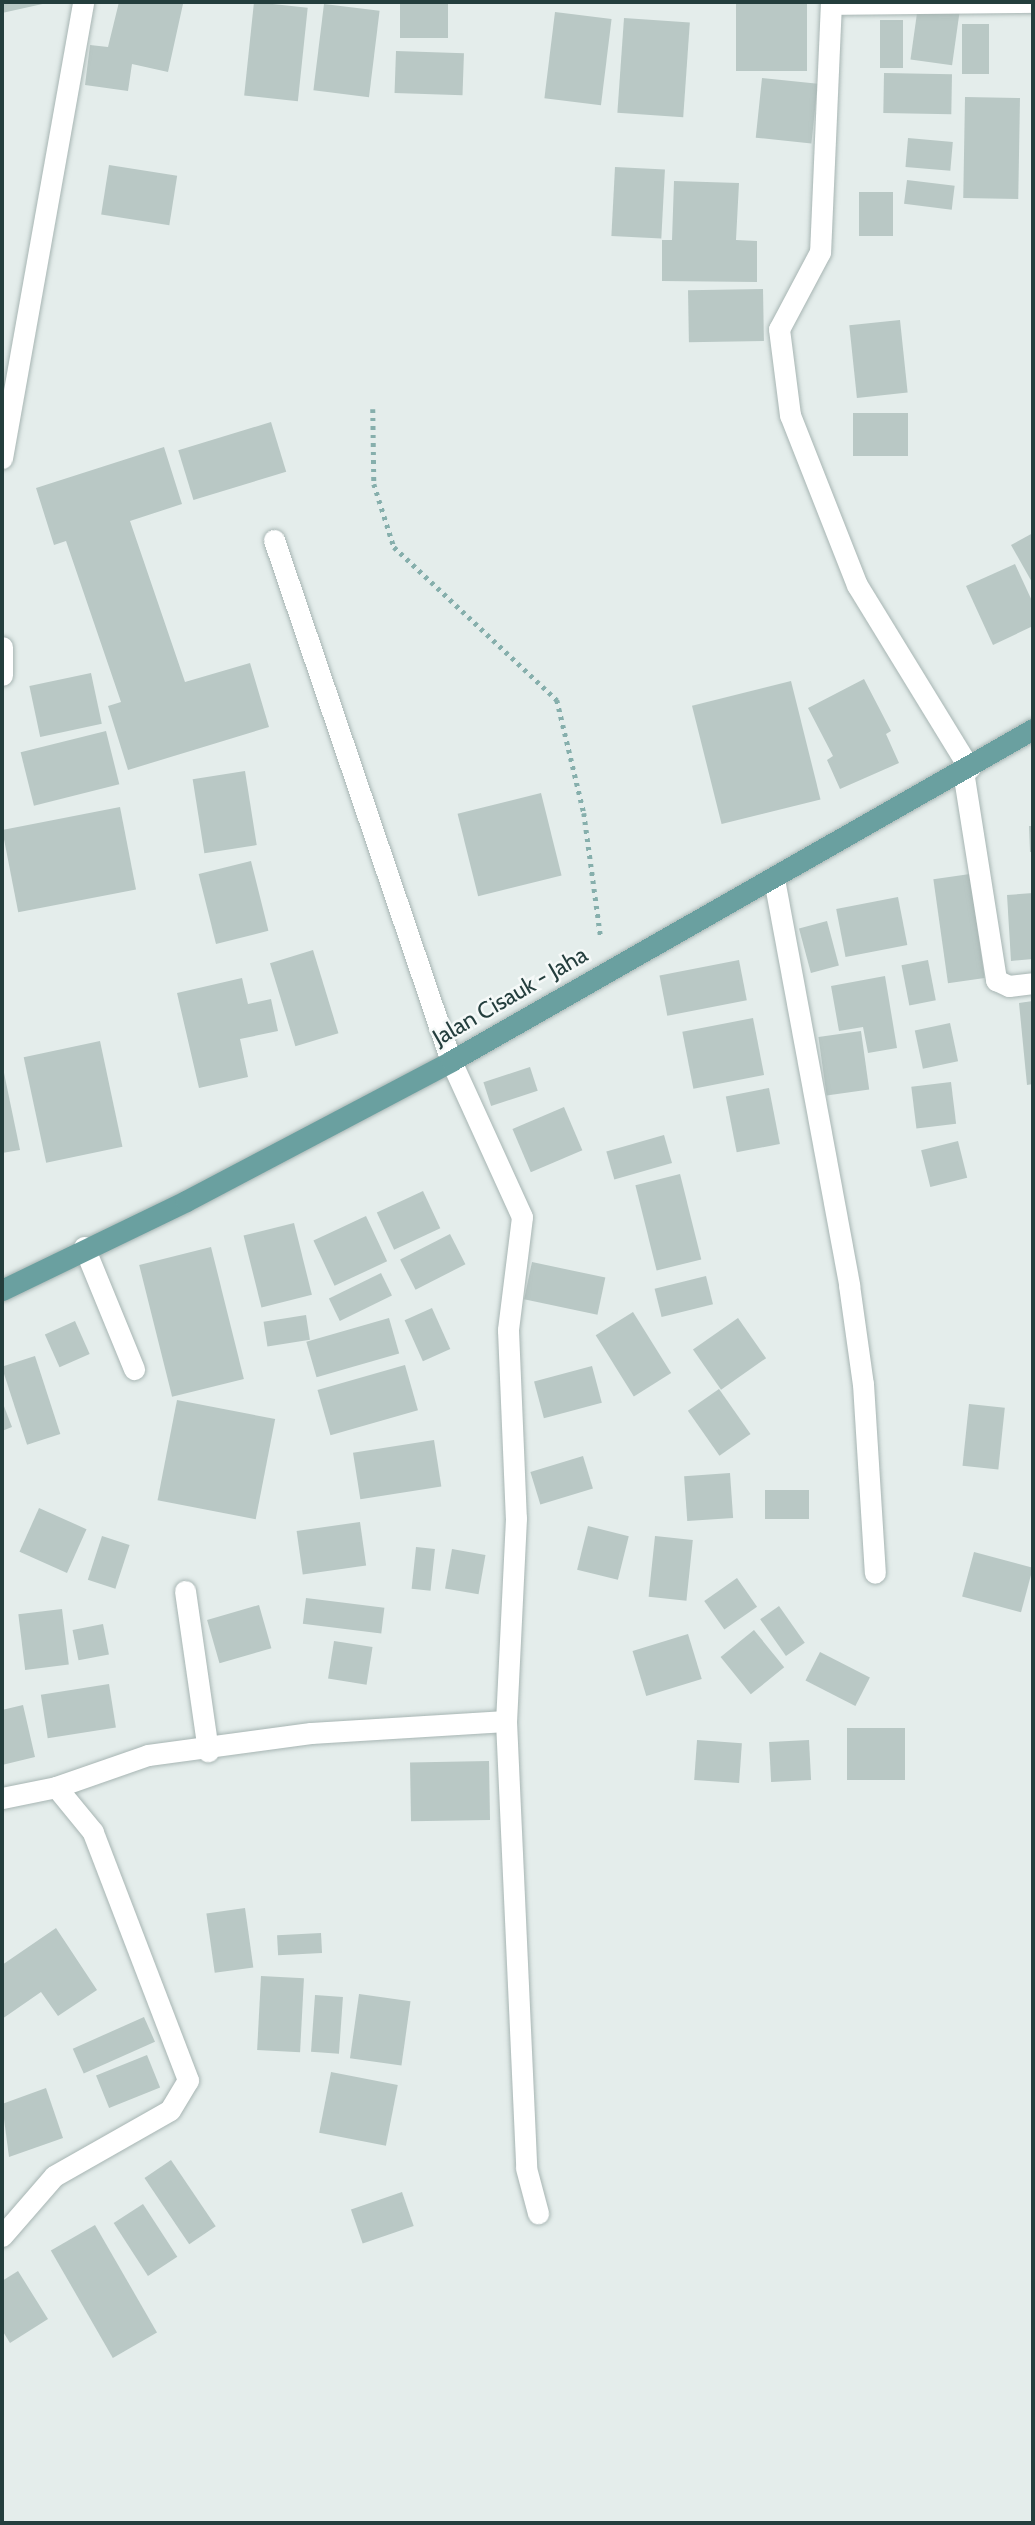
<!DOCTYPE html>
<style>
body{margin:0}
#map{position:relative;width:1035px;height:2525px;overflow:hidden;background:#e4edeb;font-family:Cabin,sans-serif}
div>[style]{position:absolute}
.building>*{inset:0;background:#b9c8c5;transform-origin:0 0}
.path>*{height:4.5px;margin-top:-2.25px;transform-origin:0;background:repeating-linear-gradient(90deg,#86afac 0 3.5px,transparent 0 8.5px)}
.roads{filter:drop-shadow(0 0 2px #a7b5b3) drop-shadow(0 0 2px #a7b5b3)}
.service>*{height:21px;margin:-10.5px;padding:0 10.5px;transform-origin:10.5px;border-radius:10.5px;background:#fff}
.minor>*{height:21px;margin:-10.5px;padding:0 10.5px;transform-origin:10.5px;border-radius:10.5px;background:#fff}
.primary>*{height:21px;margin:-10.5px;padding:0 10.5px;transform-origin:10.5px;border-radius:10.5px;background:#6aa0a0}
span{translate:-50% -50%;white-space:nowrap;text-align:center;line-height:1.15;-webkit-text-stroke:5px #f5f9f8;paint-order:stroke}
.street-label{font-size:23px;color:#243e3d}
.frame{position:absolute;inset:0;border:4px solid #243e3d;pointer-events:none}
</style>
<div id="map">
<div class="building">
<div style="clip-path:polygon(2px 2px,47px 2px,47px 3px,2px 13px)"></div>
<div style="clip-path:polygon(119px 2px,183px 4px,168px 72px,132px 64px,128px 91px,85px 85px,90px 45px,108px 47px)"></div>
<div style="left:254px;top:2px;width:54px;height:94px;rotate:6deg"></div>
<div style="left:400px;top:2px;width:48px;height:36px"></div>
<div style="left:736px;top:2px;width:71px;height:69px"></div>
<div style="left:324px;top:4px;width:56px;height:87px;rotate:7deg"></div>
<div style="left:918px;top:6px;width:42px;height:54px;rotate:8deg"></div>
<div style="left:555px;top:12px;width:57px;height:87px;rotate:7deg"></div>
<div style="left:624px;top:18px;width:66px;height:95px;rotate:4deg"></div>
<div style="left:880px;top:20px;width:23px;height:48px"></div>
<div style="left:962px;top:24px;width:27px;height:50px"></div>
<div style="left:396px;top:51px;width:68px;height:42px;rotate:2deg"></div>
<div style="left:884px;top:73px;width:68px;height:40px;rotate:1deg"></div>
<div style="left:762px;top:78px;width:56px;height:60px;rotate:6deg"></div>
<div style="left:965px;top:97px;width:55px;height:101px;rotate:1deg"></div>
<div style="left:908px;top:138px;width:45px;height:29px;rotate:5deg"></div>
<div style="left:109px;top:165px;width:69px;height:50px;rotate:9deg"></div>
<div style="left:615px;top:167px;width:50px;height:69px;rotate:3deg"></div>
<div style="left:907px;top:180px;width:48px;height:24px;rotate:7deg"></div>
<div style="clip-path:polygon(674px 181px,739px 183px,736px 240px,757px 241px,757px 282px,662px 281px,662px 240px,672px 240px)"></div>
<div style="left:859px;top:192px;width:34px;height:44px"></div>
<div style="left:763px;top:289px;width:52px;height:75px;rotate:89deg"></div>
<div style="left:900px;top:320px;width:73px;height:51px;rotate:84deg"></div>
<div style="left:908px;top:413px;width:43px;height:55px;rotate:90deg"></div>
<div style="left:271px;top:422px;width:52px;height:97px;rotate:73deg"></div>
<div style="clip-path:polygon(164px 447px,182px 504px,130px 521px,185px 682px,250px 663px,269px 727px,128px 770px,108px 706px,121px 702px,66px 541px,54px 545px,36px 488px)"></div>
<div style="clip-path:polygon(1033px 533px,1033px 584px,1011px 545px)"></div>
<div style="clip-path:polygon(1015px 564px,1033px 603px,1033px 626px,993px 645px,966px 586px)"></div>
<div style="left:91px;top:673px;width:52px;height:63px;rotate:78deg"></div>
<div style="clip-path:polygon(864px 679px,891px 731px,886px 734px,899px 763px,840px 789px,827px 760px,833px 756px,808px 708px)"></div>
<div style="left:791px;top:681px;width:122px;height:102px;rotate:76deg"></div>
<div style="left:106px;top:731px;width:55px;height:88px;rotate:76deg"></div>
<div style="left:245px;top:771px;width:75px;height:53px;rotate:81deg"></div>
<div style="left:541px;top:793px;width:85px;height:86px;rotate:76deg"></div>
<div style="left:120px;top:807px;width:84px;height:120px;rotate:79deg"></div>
<div style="clip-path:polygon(1029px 826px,1033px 826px,1033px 852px,1030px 852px)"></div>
<div style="left:251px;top:861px;width:72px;height:54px;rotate:76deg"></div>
<div style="left:970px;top:874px;width:105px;height:37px;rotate:82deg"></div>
<div style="clip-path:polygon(1033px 893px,1033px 959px,1011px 961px,1007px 895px)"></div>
<div style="left:898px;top:897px;width:49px;height:63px;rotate:79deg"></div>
<div style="left:827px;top:921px;width:46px;height:29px;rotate:75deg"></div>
<div style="left:313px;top:950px;width:87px;height:45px;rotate:73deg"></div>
<div style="left:739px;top:960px;width:41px;height:81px;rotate:79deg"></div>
<div style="left:928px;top:960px;width:41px;height:27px;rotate:79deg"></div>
<div style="clip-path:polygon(885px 976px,897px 1048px,868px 1053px,863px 1027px,839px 1031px,831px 986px)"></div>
<div style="clip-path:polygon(242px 978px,248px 1004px,271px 999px,278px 1031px,240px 1039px,248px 1077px,199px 1088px,177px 993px)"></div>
<div style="clip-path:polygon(1033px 1001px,1033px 1084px,1027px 1085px,1019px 1003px)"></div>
<div style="left:753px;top:1018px;width:58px;height:72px;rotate:79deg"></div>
<div style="left:950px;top:1023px;width:39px;height:36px;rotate:78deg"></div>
<div style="left:861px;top:1031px;width:59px;height:43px;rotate:82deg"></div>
<div style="left:100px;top:1041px;width:108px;height:78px;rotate:78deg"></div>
<div style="left:530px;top:1067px;width:25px;height:49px;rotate:72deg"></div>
<div style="clip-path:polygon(3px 1068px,20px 1150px,2px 1153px,2px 1069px)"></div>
<div style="left:951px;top:1082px;width:42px;height:40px;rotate:83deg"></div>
<div style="left:769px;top:1088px;width:57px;height:44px;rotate:79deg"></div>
<div style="left:564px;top:1107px;width:47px;height:56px;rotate:67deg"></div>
<div style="left:664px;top:1135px;width:29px;height:60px;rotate:74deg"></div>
<div style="left:958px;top:1141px;width:38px;height:38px;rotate:76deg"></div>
<div style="left:680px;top:1174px;width:88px;height:46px;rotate:76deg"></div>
<div style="left:423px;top:1191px;width:41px;height:51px;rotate:65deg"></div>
<div style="left:366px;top:1216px;width:50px;height:58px;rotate:65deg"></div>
<div style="left:294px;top:1223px;width:74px;height:52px;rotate:76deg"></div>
<div style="left:450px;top:1234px;width:34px;height:56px;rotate:63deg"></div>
<div style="left:211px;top:1247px;width:136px;height:74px;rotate:76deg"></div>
<div style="left:532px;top:1262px;width:75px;height:38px;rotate:12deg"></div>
<div style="left:381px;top:1273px;width:25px;height:58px;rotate:64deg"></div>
<div style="left:706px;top:1276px;width:29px;height:53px;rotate:76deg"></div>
<div style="left:432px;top:1308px;width:45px;height:30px;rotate:66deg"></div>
<div style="left:633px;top:1312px;width:72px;height:44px;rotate:58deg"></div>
<div style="left:306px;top:1315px;width:25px;height:43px;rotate:81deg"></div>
<div style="left:389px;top:1318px;width:37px;height:86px;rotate:74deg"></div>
<div style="left:738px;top:1318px;width:49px;height:55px;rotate:55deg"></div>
<div style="left:75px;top:1321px;width:36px;height:33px;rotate:66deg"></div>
<div style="left:35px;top:1356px;width:82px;height:35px;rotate:72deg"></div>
<div style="left:405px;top:1365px;width:47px;height:91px;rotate:74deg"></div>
<div style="left:592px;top:1366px;width:38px;height:60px;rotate:75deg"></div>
<div style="left:719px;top:1389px;width:55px;height:38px;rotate:55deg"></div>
<div style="left:177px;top:1400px;width:100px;height:102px;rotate:11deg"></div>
<div style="clip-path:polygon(2px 1401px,12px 1427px,2px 1431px)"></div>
<div style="left:969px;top:1404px;width:36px;height:62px;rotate:6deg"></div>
<div style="left:434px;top:1440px;width:47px;height:82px;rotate:81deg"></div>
<div style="left:583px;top:1456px;width:34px;height:55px;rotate:73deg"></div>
<div style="left:730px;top:1473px;width:45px;height:46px;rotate:86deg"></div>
<div style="left:809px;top:1490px;width:29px;height:44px;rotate:90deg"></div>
<div style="left:39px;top:1508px;width:52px;height:48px;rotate:24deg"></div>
<div style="left:360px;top:1522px;width:44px;height:64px;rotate:82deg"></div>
<div style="left:588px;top:1526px;width:42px;height:45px;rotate:14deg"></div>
<div style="left:102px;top:1536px;width:29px;height:46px;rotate:18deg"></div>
<div style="left:655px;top:1536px;width:38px;height:61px;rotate:6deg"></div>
<div style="left:416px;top:1547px;width:19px;height:42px;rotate:6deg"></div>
<div style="left:452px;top:1549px;width:34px;height:40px;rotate:10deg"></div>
<div style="left:974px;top:1552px;width:61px;height:46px;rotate:15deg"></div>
<div style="left:737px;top:1578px;width:35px;height:40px;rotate:55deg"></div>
<div style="left:306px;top:1598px;width:79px;height:26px;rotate:7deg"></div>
<div style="left:259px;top:1605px;width:45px;height:54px;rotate:74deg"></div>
<div style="left:779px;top:1606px;width:45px;height:23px;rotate:55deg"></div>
<div style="left:62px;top:1609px;width:56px;height:44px;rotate:83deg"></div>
<div style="left:103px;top:1624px;width:31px;height:31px;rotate:79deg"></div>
<div style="left:754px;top:1630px;width:48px;height:43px;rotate:51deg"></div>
<div style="left:688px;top:1634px;width:47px;height:58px;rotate:73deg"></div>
<div style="left:334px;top:1641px;width:39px;height:38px;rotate:9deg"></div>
<div style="left:820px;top:1652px;width:56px;height:32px;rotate:27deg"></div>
<div style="left:109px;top:1684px;width:44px;height:69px;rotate:81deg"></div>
<div style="clip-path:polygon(23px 1705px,35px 1757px,2px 1765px,2px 1710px)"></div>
<div style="left:847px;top:1728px;width:58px;height:52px"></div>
<div style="left:697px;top:1740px;width:45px;height:40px;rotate:4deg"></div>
<div style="left:809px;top:1740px;width:40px;height:40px;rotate:87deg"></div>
<div style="left:489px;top:1761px;width:59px;height:79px;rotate:89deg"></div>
<div style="left:245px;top:1908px;width:60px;height:39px;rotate:82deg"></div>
<div style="clip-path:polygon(56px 1928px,97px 1990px,58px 2016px,41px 1992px,2px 2019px,2px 1965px)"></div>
<div style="left:321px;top:1933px;width:20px;height:44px;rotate:87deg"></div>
<div style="left:261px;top:1976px;width:43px;height:74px;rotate:3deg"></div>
<div style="left:359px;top:1994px;width:52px;height:65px;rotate:8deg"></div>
<div style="left:315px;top:1995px;width:28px;height:57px;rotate:4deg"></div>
<div style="left:144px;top:2017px;width:27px;height:78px;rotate:66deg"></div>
<div style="left:147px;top:2055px;width:35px;height:55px;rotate:68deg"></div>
<div style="left:331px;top:2072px;width:68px;height:62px;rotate:11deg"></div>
<div style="clip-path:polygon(46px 2088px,63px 2138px,9px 2157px,2px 2104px)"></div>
<div style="left:171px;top:2160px;width:80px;height:32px;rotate:56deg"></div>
<div style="left:402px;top:2192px;width:36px;height:54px;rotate:71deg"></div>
<div style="left:143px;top:2204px;width:63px;height:35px;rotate:57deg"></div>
<div style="left:95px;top:2225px;width:124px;height:51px;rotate:60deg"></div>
<div style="clip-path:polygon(18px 2271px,48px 2319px,10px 2343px,2px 2330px,2px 2281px)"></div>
</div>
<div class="path">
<div style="left:373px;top:409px;width:75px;rotate:89.2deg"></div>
<div style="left:374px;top:484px;width:66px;rotate:72.4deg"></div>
<div style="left:394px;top:547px;width:224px;rotate:43.2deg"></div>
<div style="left:557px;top:700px;width:116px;rotate:76.6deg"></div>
<div style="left:584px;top:813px;width:127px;rotate:82.3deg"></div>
</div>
<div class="roads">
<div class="service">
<div style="left:274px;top:540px;width:550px;rotate:71.24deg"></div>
<div style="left:963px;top:771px;width:212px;rotate:81deg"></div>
<div style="left:996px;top:980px;width:14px;rotate:25deg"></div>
<div style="left:1009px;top:986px;width:24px;rotate:-7deg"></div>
<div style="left:774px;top:879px;width:413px;rotate:79.5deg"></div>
<div style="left:849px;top:1285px;width:100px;rotate:82deg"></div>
<div style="left:863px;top:1384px;width:189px;rotate:86.4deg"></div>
</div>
<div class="minor">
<div style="left:831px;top:2px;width:250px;rotate:92.5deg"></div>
<div style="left:820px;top:252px;width:87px;rotate:118deg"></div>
<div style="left:779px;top:329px;width:87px;rotate:82.7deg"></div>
<div style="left:790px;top:415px;width:183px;rotate:68.5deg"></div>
<div style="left:857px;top:585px;width:215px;rotate:58.5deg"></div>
<div style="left:831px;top:4px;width:202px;rotate:-0.6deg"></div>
<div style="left:2px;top:458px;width:463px;rotate:-79.9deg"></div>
<div style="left:2px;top:647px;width:28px;rotate:90deg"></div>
<div style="left:451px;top:1061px;width:171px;rotate:65.5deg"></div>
<div style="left:522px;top:1217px;width:114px;rotate:97.1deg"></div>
<div style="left:508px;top:1330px;width:188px;rotate:87.6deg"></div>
<div style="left:516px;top:1518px;width:203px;rotate:92.8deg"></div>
<div style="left:506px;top:1721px;width:447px;rotate:87.4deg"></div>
<div style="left:526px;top:2168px;width:47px;rotate:75.1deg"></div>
<div style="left:84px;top:1247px;width:132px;rotate:67.7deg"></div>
<div style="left:185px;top:1591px;width:162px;rotate:81.8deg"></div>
<div style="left:2px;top:1798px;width:55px;rotate:-11.5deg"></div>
<div style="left:2px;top:2236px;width:79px;rotate:-49.1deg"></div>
<div style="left:54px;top:2176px;width:133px;rotate:-29.6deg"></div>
<div style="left:170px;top:2110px;width:35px;rotate:-59deg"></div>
<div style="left:188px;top:2080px;width:266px;rotate:-111deg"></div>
<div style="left:93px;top:1832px;width:58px;rotate:-129.4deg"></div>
<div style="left:56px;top:1787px;width:97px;rotate:-19.2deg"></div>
<div style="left:148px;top:1755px;width:164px;rotate:-7.7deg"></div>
<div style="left:311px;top:1733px;width:195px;rotate:-3.5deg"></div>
</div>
<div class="primary">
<div style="left:2px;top:1290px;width:204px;rotate:-25.8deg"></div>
<div style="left:186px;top:1201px;width:300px;rotate:-27.8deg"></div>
<div style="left:451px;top:1061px;width:670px;rotate:-29.7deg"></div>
</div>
</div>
<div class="street-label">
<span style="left:510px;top:996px;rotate:-30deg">Jalan Cisauk - Jaha</span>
</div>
<div class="frame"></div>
</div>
